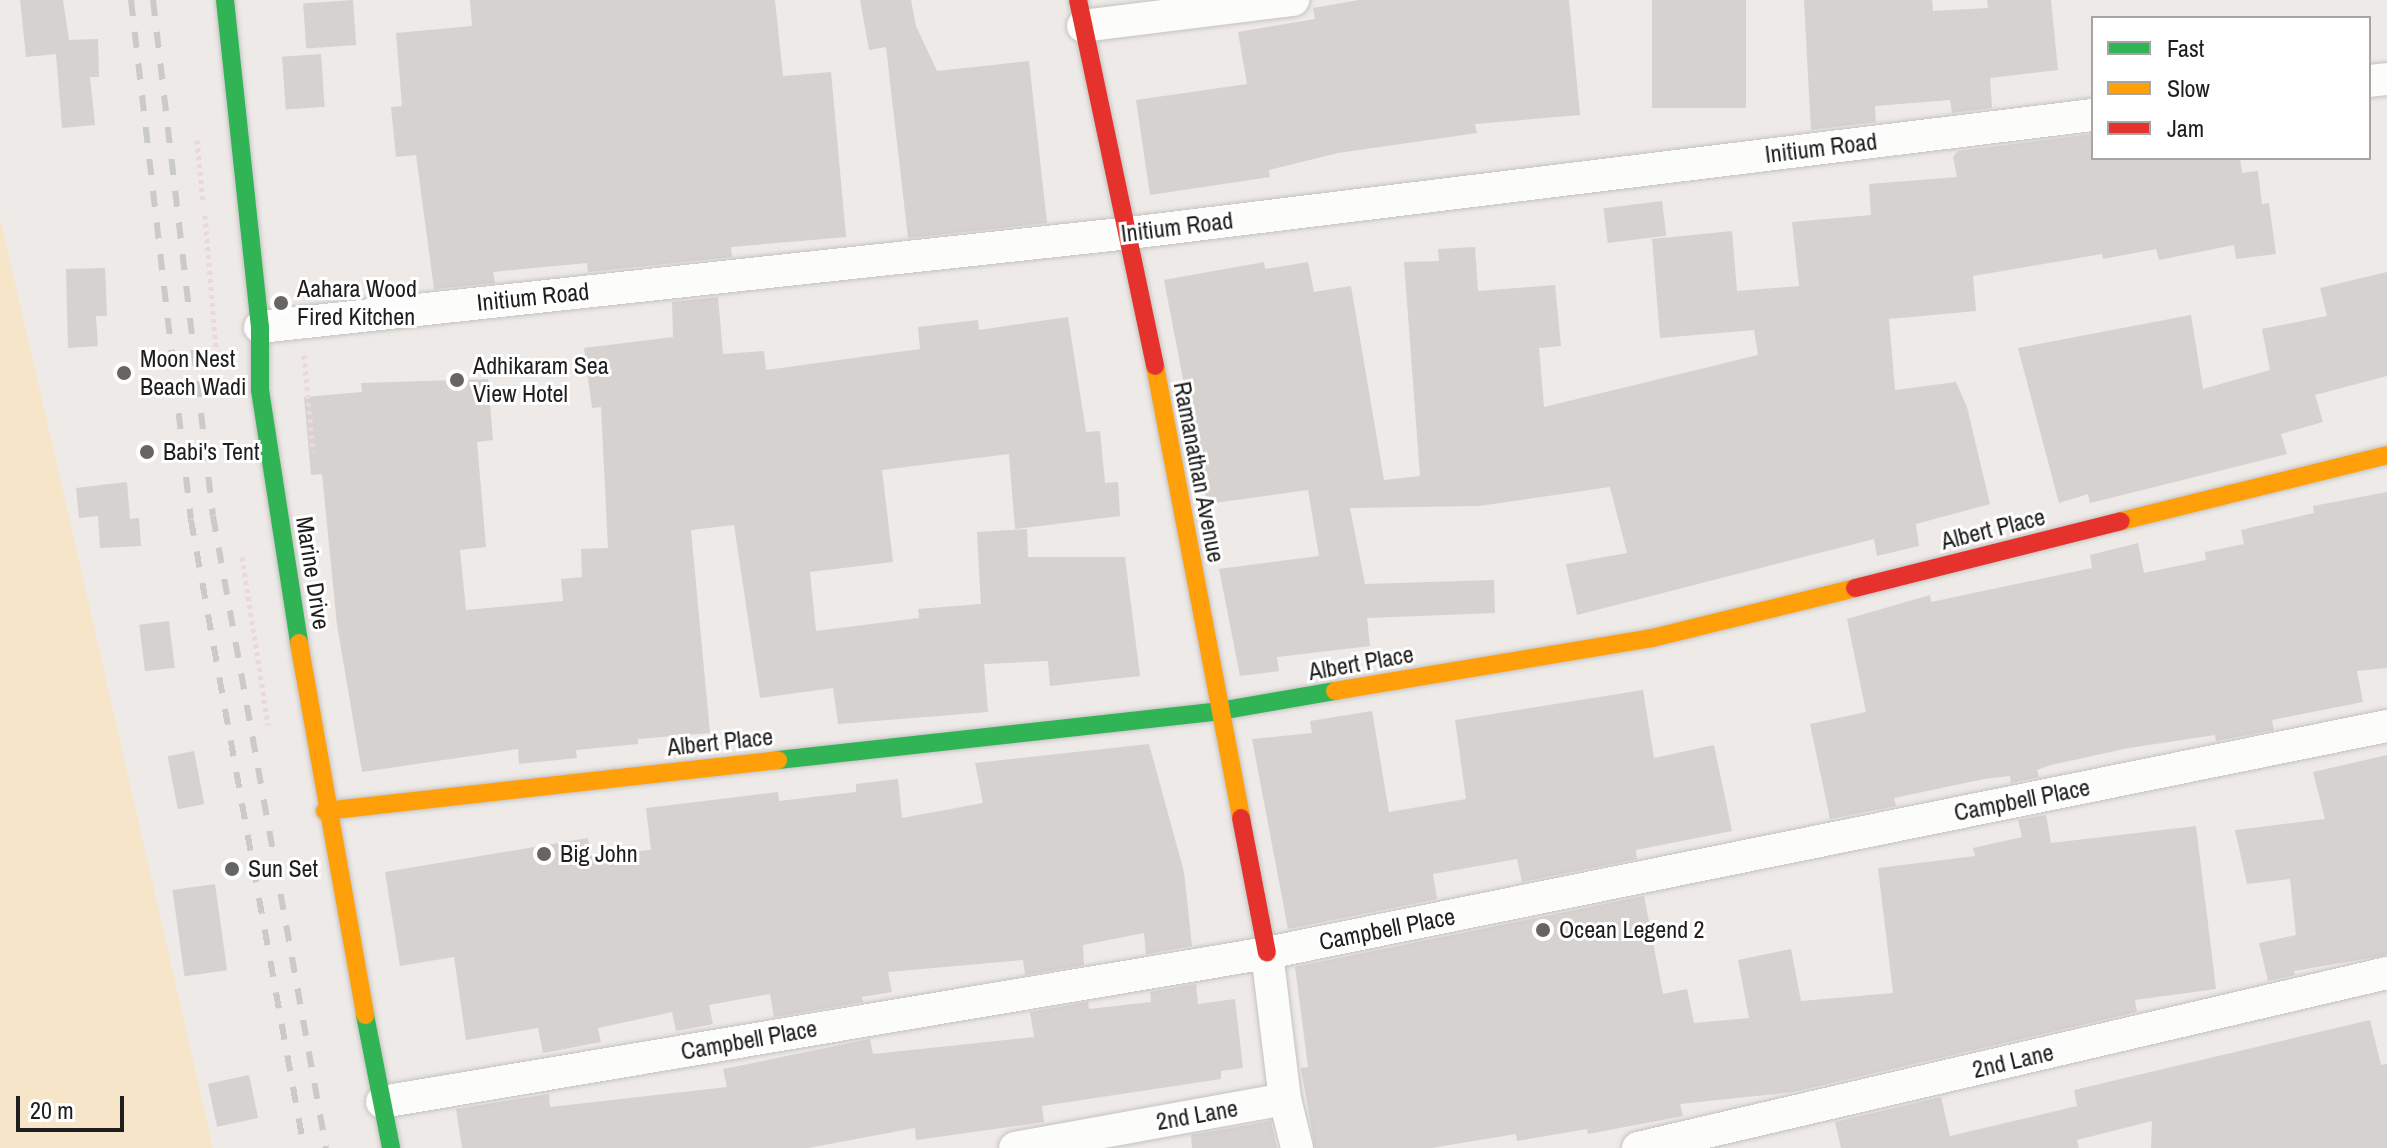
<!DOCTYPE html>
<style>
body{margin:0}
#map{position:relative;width:2387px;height:1148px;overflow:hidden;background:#edeae7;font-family:"Archivo Narrow",sans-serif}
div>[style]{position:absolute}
.sand>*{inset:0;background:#f7e5ca}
.building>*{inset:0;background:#d5d2cf;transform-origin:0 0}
.path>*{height:5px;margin-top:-2.5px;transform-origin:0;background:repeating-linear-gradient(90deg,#ebd9da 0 4px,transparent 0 8px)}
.roads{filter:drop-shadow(0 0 2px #c4c2c1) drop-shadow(0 0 2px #c4c2c1)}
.street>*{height:32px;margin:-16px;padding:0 16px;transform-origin:16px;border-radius:16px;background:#fcfcfb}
.fast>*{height:18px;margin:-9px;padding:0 9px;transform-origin:9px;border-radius:9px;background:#30b455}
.slow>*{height:18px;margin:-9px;padding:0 9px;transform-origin:9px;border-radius:9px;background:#ff9f0a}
.jam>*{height:18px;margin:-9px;padding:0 9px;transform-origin:9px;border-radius:9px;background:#e5322d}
.rail>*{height:6px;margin-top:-3px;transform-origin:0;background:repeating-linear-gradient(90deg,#cacac9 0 16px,transparent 0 32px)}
.dots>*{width:22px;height:22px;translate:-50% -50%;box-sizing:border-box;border:4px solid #fff;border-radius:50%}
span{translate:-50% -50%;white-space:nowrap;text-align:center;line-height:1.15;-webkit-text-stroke:6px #fff;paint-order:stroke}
.street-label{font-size:24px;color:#1e1e1e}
.poi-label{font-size:24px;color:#1e1e1e}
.left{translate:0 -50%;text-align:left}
.legend{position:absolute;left:2091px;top:16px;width:280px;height:144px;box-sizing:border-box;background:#fff;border:2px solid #a5a5a5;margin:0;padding:10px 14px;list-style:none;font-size:24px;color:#1e1e1e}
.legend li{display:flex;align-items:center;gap:16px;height:40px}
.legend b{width:40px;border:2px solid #a5a5a5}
.scale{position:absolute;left:16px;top:1096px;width:108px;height:36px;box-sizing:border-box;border:4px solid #1e1e1e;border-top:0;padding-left:10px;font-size:24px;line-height:28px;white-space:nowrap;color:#1e1e1e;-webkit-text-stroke:6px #fff;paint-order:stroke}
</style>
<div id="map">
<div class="sand">
<div style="clip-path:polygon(0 218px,63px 491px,213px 1148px,0 1148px)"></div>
</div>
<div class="building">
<div style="clip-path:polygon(20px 0,63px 0,69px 40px,98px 39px,99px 77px,90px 77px,95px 125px,62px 128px,56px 54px,26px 57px)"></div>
<div style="left:353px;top:0;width:45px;height:50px;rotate:86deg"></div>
<div style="clip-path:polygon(470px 0,775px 0,783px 76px,831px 72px,846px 237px,731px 247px,732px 257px,588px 272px,587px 263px,493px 272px,495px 283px,434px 289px,416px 155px,396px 157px,391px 107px,402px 106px,396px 33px,472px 26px)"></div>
<div style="clip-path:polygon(860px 0,911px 0,916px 26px,937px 71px,1029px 61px,1047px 223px,908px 238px,886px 47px,869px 50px)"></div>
<div style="clip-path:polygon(1359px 0,1569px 0,1580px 115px,1475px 124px,1477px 133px,1338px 153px,1269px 170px,1270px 177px,1150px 195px,1136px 100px,1247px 84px,1238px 32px,1315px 19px,1313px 8px)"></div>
<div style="left:1652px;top:0;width:94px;height:108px"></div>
<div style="clip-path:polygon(1804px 0,1932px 0,1933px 11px,1988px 8px,1987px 0,2051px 0,2058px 70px,1990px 78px,1992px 108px,1952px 113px,1950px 100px,1875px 106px,1876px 122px,1811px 130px)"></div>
<div style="left:321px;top:54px;width:53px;height:39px;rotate:86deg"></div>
<div style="clip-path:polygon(2093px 134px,2093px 158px,2240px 158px,2242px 173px,2258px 171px,2262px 204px,2269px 203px,2276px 254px,2236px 259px,2234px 245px,2159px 260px,2156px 249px,2103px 259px,2102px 254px,1973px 276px,1976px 311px,1889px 319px,1895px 390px,1956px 382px,1967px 407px,1990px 504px,1916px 524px,1919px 546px,1877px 556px,1874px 539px,1577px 615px,1566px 564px,1627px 553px,1610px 487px,1479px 506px,1350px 508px,1365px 584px,1494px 580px,1495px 613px,1367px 618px,1370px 646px,1277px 657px,1279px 671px,1240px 676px,1219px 569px,1319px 556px,1308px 490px,1207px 504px,1164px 280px,1264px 262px,1265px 269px,1308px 262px,1314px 292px,1351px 286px,1384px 480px,1420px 476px,1404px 262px,1439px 261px,1438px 249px,1475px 247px,1478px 291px,1555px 285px,1561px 346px,1539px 348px,1544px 407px,1758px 355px,1754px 330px,1660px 338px,1652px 239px,1732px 231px,1737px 291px,1799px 286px,1792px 222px,1871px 215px,1869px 184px,1957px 177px,1953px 157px,1958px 151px)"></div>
<div style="left:1662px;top:201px;width:35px;height:59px;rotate:83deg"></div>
<div style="clip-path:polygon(105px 268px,107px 316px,96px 316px,98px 346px,68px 348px,66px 269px)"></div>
<div style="clip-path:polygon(2387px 272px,2387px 376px,2315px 395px,2323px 422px,2281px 434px,2287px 454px,2090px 503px,2088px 494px,2059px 503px,2018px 348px,2191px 315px,2203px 389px,2270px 370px,2262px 329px,2327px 316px,2320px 288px)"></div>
<div style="clip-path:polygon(718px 297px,723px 354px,764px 351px,766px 370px,920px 349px,918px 327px,978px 320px,979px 330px,1068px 317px,1086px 432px,1100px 431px,1105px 483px,1118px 482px,1120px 516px,1015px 529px,1009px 454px,882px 470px,893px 562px,810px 572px,816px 631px,919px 618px,918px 609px,981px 604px,977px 532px,1027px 529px,1028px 557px,1125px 557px,1140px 676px,1050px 686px,1048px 661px,984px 664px,988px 712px,838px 724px,833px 688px,760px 698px,734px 525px,691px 530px,710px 733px,638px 739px,638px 744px,576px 750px,577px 758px,519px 764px,518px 749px,362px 772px,337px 625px,322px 474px,311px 475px,304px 397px,362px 392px,361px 383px,488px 379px,493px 440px,477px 442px,486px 547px,460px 550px,466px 610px,563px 601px,561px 579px,582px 577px,581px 549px,608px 548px,601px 407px,592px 408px,584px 348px,673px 337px,672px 302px)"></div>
<div style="clip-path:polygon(127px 482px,130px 519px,139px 518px,141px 546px,100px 548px,98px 516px,79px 518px,76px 488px)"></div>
<div style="clip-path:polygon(2387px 492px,2387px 668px,2357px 671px,2363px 702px,2272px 720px,2274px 730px,2216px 741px,2215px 735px,2129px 748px,2051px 765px,2037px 770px,2039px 777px,2011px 783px,2010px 776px,1984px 779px,1894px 798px,1896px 806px,1830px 819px,1810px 724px,1866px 712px,1847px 619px,1930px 595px,1931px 602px,2092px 568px,2090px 555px,2138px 543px,2144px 573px,2206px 560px,2205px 552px,2244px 544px,2241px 530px,2314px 513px,2313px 506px)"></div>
<div style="left:169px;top:621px;width:47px;height:30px;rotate:83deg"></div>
<div style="clip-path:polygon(1643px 690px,1654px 758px,1714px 745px,1732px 831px,1636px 850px,1637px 859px,1522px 882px,1517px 859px,1433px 874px,1437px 899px,1288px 929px,1252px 739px,1312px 733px,1310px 721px,1372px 711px,1389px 812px,1466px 799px,1455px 720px)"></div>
<div style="clip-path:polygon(1149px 744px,1184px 872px,1192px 946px,1146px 954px,1144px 933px,1083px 945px,1084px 965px,1025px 975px,1023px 960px,888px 972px,892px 992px,862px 997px,863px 1002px,774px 1017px,770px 994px,709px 1005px,713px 1024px,676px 1031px,672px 1012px,598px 1028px,601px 1042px,543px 1053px,538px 1028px,466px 1040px,454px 957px,400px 966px,385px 872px,588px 838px,591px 856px,651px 850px,646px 808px,778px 792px,779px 801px,856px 792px,856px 784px,898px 779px,902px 818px,983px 803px,975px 763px)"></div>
<div style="left:194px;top:751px;width:54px;height:27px;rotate:79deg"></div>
<div style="clip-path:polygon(2387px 755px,2387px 955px,2294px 971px,2295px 975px,2268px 981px,2259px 943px,2296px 935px,2290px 879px,2247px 884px,2235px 830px,2325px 819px,2313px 772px)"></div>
<div style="clip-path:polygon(2046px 815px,2051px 843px,2196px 826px,2216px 989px,2135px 1000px,2137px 1012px,1793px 1092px,1680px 1104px,1683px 1116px,1588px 1134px,1587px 1129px,1517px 1141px,1516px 1134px,1431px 1148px,1315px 1148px,1301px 1068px,1308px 1067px,1295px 967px,1644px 896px,1663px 994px,1687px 989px,1694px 1023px,1749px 1018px,1738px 960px,1791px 949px,1801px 1001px,1893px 993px,1878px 868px,1975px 856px,1973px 848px,2022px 837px,2018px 820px)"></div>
<div style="left:215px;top:884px;width:87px;height:43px;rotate:82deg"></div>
<div style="clip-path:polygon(1196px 984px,1198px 1004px,1235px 999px,1243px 1068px,1221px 1071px,1221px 1079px,1042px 1106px,1044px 1122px,916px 1140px,915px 1128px,808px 1148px,462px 1148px,456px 1109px,549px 1094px,550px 1107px,727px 1087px,723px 1069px,870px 1039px,873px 1054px,1034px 1037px,1030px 1012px,1088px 1002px,1089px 1009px,1151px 1002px,1150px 992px)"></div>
<div style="clip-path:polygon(2370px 1020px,2381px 1065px,2387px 1064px,2387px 1148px,2151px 1148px,2152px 1121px,2077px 1140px,2079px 1148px,1841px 1148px,1835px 1122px,1941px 1097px,1950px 1136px,2077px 1106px,2074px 1090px)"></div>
<div style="left:249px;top:1075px;width:44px;height:42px;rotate:78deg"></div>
<div style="clip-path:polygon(1271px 1121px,1277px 1148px,1192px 1148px,1191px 1135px)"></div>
</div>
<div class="path">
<div style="left:197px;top:140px;width:62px;rotate:84.5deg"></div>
<div style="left:205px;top:215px;width:146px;rotate:85.3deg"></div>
<div style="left:304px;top:355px;width:97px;rotate:84.7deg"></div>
<div style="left:242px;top:557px;width:170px;rotate:81.2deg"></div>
</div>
<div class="roads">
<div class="street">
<div style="left:1083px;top:26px;width:212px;rotate:-7.1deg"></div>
<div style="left:2369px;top:81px;width:18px;rotate:-6deg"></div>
<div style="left:260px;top:327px;width:875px;rotate:-6.17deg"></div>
<div style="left:1130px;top:233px;width:970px;rotate:-6.99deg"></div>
<div style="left:1267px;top:953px;width:147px;rotate:83deg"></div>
<div style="left:1285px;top:1099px;width:50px;rotate:76.2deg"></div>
<div style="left:382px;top:1102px;width:897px;rotate:-9.56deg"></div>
<div style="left:1267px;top:953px;width:1143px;rotate:-11.46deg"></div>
<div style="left:1015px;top:1148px;width:274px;rotate:-10.3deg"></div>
<div style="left:1638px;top:1148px;width:769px;rotate:-13.15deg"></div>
</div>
<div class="fast">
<div style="left:225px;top:0;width:329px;rotate:83.9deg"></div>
<div style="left:260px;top:327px;width:63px;rotate:90deg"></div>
<div style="left:260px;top:390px;width:256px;rotate:81.2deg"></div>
<div style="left:778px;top:760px;width:444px;rotate:-6.3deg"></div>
<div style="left:1219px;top:711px;width:118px;rotate:-9.8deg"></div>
<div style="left:365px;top:1015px;width:136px;rotate:78.9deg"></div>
</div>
<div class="slow">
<div style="left:1155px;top:366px;width:460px;rotate:79.2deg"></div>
<div style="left:2121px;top:521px;width:274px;rotate:-13.9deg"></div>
<div style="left:299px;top:643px;width:378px;rotate:79.9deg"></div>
<div style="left:1335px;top:691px;width:321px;rotate:-9.5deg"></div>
<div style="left:1652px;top:638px;width:209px;rotate:-13.8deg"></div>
<div style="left:325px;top:811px;width:456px;rotate:-6.4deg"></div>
</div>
<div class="jam">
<div style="left:1078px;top:0;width:374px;rotate:78.1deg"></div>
<div style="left:1855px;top:588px;width:274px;rotate:-14.1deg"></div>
<div style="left:1241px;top:818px;width:137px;rotate:79.1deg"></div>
</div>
</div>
<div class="rail">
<div style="left:131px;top:0;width:523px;rotate:83.42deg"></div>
<div style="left:191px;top:520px;width:638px;rotate:79.8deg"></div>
<div style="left:153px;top:0;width:519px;rotate:83.37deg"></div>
<div style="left:213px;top:516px;width:642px;rotate:79.86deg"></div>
</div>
<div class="dots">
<div style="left:281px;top:303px;background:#666564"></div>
<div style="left:124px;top:373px;background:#666564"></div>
<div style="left:457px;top:380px;background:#666564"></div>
<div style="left:147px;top:452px;background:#666564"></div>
<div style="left:544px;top:854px;background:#666564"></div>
<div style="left:232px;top:869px;background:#666564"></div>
<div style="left:1543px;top:930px;background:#666564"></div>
</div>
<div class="street-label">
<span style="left:1821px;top:148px;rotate:-7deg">Initium Road</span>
<span style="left:1177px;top:227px;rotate:-7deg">Initium Road</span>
<span style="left:533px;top:297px;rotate:-6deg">Initium Road</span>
<span style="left:1199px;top:472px;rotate:79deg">Ramanathan Avenue</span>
<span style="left:1993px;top:529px;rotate:-14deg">Albert Place</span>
<span style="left:313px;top:573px;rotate:81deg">Marine Drive</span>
<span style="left:1361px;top:663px;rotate:-10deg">Albert Place</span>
<span style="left:720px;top:742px;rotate:-6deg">Albert Place</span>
<span style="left:2022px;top:800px;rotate:-11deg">Campbell Place</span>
<span style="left:1387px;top:929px;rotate:-11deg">Campbell Place</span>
<span style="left:749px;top:1040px;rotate:-10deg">Campbell Place</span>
<span style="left:2013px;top:1061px;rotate:-13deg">2nd Lane</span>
<span style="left:1197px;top:1115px;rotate:-10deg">2nd Lane</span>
</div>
<div class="poi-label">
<span class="left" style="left:297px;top:303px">Aahara Wood<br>Fired Kitchen</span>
<span class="left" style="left:140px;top:373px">Moon Nest<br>Beach Wadi</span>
<span class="left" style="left:473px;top:380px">Adhikaram Sea<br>View Hotel</span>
<span class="left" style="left:163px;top:452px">Babi's Tent</span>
<span class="left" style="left:560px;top:854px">Big John</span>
<span class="left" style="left:248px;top:869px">Sun Set</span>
<span class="left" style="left:1559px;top:930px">Ocean Legend 2</span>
</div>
<ul class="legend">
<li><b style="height:10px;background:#30b455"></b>Fast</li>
<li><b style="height:10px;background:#ff9f0a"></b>Slow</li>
<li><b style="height:10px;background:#e5322d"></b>Jam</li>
</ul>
<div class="scale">20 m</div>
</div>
